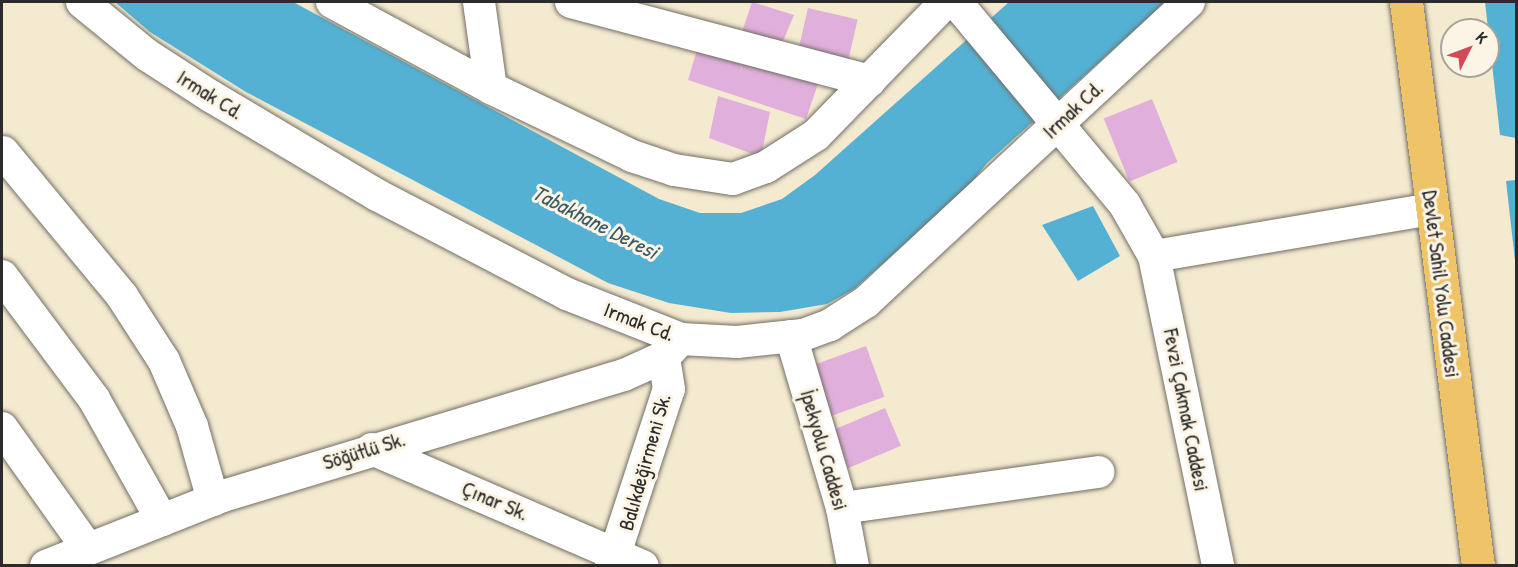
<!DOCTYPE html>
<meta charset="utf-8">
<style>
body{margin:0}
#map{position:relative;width:1518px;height:567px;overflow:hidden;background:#f4ead0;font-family:"Patrick Hand",sans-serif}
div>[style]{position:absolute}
.water>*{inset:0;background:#55b1d3}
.building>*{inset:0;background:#e1afdb;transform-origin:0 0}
.roads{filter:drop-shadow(0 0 2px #716e65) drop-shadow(0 0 2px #716e65)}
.minor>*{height:32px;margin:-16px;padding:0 16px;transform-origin:16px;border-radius:16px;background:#fff}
.major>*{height:33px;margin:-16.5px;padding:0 16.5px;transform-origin:16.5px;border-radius:16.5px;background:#efc469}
span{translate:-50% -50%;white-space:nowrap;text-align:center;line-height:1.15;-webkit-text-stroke:6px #fcf5e5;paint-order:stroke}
.street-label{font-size:21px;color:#2b2b2b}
.water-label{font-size:22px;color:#3a5a66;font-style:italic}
.frame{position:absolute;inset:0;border:3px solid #2b2b2b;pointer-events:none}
.north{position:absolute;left:1440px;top:18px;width:60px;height:60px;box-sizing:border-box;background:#fcf5e5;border:2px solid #a8a49b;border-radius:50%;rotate:48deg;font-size:16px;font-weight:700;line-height:24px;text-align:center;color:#2b2b2b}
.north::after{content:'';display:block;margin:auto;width:21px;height:27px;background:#d1495b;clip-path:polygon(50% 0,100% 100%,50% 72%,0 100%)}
</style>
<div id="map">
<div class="water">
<div style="clip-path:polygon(115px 2px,293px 2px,659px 199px,700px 213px,741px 213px,782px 199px,815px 175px,1009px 2px,1166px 2px,987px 163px,964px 192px,854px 289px,827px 304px,780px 312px,731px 313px,669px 303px,608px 283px,246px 92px,150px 32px)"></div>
<div style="clip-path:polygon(1485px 2px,1516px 2px,1516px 138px,1500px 135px)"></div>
<div style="clip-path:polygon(1516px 180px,1516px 269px,1506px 181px)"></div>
<div style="clip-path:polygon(1093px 206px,1120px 256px,1078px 281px,1042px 225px)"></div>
</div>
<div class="building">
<div style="clip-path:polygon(752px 2px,794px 15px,780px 48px,740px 38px)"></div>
<div style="left:808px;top:8px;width:51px;height:56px;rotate:13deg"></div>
<div style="clip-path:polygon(699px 43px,745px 48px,740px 74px,745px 54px,819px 81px,806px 119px,688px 80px)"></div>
<div style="clip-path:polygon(718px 96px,770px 112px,761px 157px,709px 138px)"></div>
<div style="left:1152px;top:99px;width:68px;height:52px;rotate:68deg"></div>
<div style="left:866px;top:346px;width:54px;height:58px;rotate:70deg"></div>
<div style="left:885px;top:408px;width:41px;height:57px;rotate:67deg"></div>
</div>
<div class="roads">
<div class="minor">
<div style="left:82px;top:2px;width:84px;rotate:39.2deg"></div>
<div style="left:147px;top:55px;width:77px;rotate:32.9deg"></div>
<div style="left:212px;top:97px;width:192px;rotate:30.7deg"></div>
<div style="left:377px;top:195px;width:214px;rotate:27.5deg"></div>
<div style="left:567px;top:294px;width:123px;rotate:21.5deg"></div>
<div style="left:681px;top:339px;width:56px;rotate:3.1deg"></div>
<div style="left:737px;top:342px;width:66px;rotate:-6.1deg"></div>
<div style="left:803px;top:335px;width:29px;rotate:-20deg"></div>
<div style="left:830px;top:325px;width:43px;rotate:-32.6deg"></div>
<div style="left:866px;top:302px;width:441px;rotate:-42.9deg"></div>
<div style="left:332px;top:2px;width:181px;rotate:28.4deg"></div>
<div style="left:491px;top:88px;width:157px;rotate:25.7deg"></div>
<div style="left:632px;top:156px;width:44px;rotate:18.4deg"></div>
<div style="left:674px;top:170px;width:60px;rotate:8.7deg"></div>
<div style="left:733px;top:179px;width:35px;rotate:-20deg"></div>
<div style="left:766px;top:167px;width:59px;rotate:-32.6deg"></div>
<div style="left:816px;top:135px;width:186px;rotate:-45.7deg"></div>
<div style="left:479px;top:2px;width:87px;rotate:82.1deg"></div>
<div style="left:571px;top:2px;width:309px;rotate:14.8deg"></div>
<div style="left:956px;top:2px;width:264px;rotate:50.2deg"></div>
<div style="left:1125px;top:205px;width:59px;rotate:60.4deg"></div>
<div style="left:1154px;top:256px;width:317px;rotate:78.3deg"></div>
<div style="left:3px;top:152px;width:187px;rotate:50.4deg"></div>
<div style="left:122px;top:296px;width:77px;rotate:57.1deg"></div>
<div style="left:164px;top:361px;width:71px;rotate:66.7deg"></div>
<div style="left:192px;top:426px;width:77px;rotate:74.2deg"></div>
<div style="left:1154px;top:256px;width:282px;rotate:-9.6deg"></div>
<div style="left:2px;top:276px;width:154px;rotate:53.2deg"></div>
<div style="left:94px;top:399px;width:139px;rotate:60.7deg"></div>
<div style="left:791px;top:336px;width:179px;rotate:73.5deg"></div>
<div style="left:842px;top:508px;width:59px;rotate:79.3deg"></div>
<div style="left:2px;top:428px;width:148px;rotate:54.6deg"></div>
<div style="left:372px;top:449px;width:295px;rotate:23.4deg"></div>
<div style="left:842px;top:508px;width:259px;rotate:-8deg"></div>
<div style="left:46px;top:566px;width:190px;rotate:-21.6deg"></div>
<div style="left:223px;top:496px;width:419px;rotate:-16.8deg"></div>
<div style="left:624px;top:375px;width:44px;rotate:-24.2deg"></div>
<div style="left:664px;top:357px;width:25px;rotate:-47deg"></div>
<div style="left:611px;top:566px;width:186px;rotate:-71.9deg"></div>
<div style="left:669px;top:389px;width:32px;rotate:-99deg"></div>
</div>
<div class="major">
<div style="left:1406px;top:2px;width:569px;rotate:82.72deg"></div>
</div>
</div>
<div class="street-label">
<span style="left:210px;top:95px;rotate:32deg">Irmak Cd.</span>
<span style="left:1073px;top:110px;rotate:-43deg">Irmak Cd.</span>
<span style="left:1441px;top:284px;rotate:83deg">Devlet Sahil Yolu Caddesi</span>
<span style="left:639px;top:322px;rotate:21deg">Irmak Cd.</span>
<span style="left:1186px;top:410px;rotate:79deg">Fevzi Çakmak Caddesi</span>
<span style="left:824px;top:450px;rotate:74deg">İpekyolu Caddesi</span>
<span style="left:364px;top:451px;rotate:-17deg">Söğütlü Sk.</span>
<span style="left:645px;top:462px;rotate:-74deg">Balıkdeğirmeni Sk.</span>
<span style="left:495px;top:501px;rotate:23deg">Çınar Sk.</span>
</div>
<div class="water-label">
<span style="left:595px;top:222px;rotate:27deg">Tabakhane Deresi</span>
</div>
<div class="frame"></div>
<div class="north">K</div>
</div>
